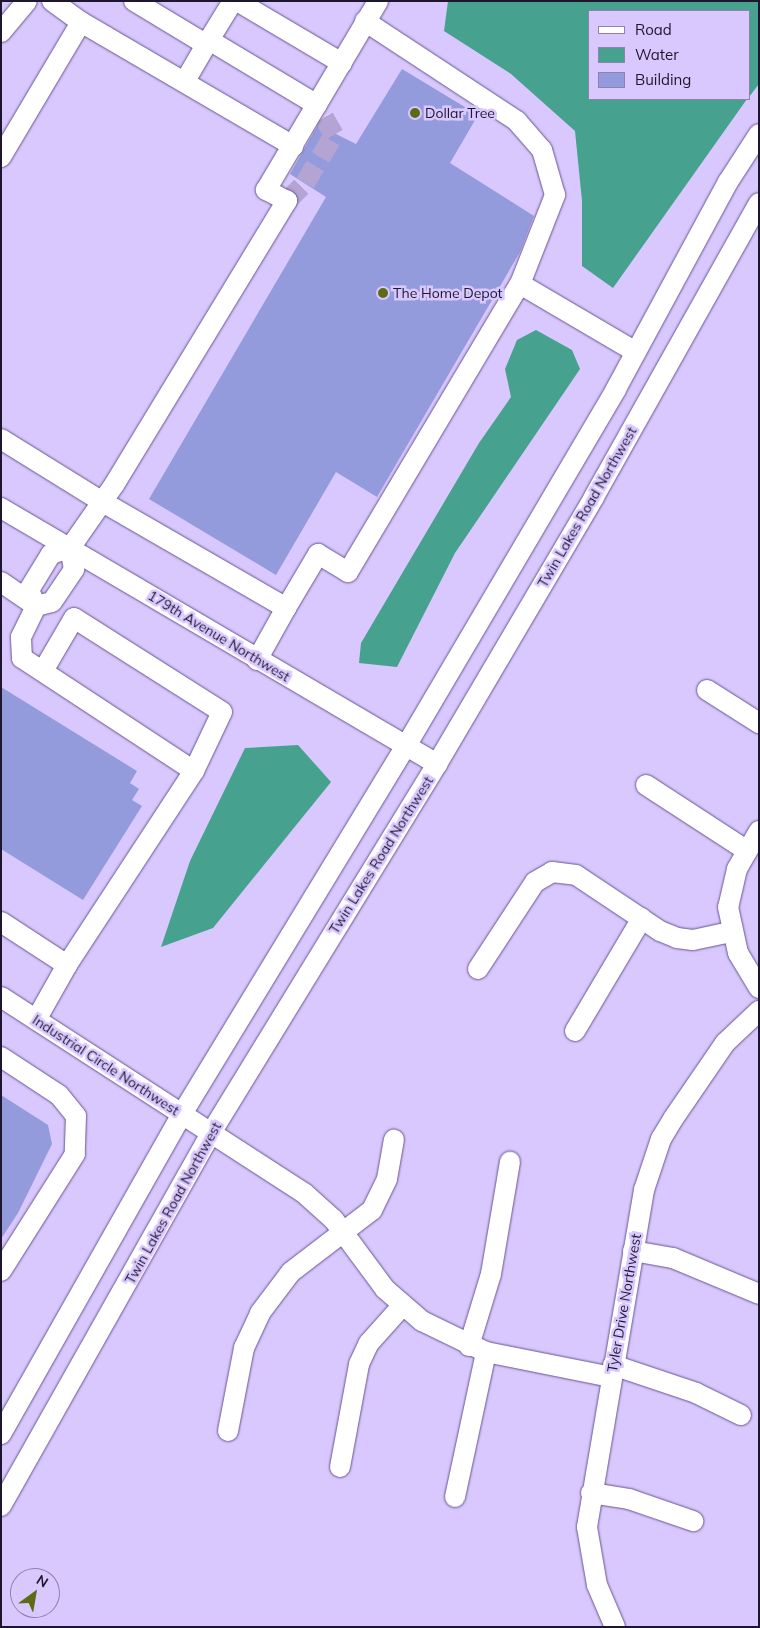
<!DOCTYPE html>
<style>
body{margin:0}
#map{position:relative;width:760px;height:1628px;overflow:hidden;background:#d8c8fe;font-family:Mulish,sans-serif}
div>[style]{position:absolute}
.water>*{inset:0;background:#47a18f}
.building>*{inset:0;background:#939bdc}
.minor-tunnel>*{height:20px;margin-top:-10px;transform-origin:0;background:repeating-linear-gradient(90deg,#b3a4d4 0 20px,transparent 0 30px)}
.roads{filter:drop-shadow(0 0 1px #695591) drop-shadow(0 0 1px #695591)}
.minor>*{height:20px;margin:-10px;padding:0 10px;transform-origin:10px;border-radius:10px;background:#fff}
.dots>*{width:14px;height:14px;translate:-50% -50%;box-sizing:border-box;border:2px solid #d8c8fe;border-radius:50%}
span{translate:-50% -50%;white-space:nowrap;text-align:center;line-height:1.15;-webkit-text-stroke:5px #d8c8fe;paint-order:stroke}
.poi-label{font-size:14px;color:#1e162e}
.left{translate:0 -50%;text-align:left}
.street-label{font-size:14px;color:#1e162e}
.frame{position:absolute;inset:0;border:2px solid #1e162e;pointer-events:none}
.legend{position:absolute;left:588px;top:10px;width:162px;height:90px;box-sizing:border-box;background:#d8c8fe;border:1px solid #8e81ab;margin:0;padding:6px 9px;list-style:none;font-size:15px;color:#1e162e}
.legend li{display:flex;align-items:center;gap:10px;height:25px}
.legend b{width:25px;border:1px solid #8e81ab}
.north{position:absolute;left:10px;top:1568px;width:50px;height:50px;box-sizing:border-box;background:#d8c8fe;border:1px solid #8e81ab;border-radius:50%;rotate:32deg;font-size:14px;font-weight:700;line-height:20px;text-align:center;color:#1e162e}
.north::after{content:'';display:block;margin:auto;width:18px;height:22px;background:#5d6b14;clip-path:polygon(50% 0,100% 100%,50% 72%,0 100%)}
</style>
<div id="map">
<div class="water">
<div style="clip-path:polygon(448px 1px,759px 1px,759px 84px,749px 97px,749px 11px,589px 11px,589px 99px,747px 99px,613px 288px,582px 266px,582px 201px,575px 131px,511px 74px,444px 31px)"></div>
<div style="clip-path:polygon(536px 330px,572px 350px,580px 369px,455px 553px,397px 667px,359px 663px,361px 643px,479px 443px,511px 397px,505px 369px,517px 340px)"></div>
<div style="clip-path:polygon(298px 745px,331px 782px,213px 928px,161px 947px,190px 861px,245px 748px)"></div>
</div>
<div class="building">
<div style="clip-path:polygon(402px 69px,478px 115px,450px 163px,534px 216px,520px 252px,377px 497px,336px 472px,276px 575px,149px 499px,326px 197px,290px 174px,318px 125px,356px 144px)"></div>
<div style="clip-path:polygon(1px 687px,137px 771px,130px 783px,139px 789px,132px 800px,142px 806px,83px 900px,1px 849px)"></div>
<div style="clip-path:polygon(1px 1095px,48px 1125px,52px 1144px,18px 1213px,1px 1239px)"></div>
</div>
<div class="minor-tunnel">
<div style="left:287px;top:201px;width:25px;rotate:-45deg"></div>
<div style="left:305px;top:183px;width:56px;rotate:-58.9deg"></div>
<div style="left:334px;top:135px;width:34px;rotate:-120deg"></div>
</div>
<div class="roads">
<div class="minor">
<div style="left:52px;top:1px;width:36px;rotate:36deg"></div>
<div style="left:81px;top:22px;width:246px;rotate:30.3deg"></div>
<div style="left:134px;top:1px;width:85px;rotate:31.1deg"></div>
<div style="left:237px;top:1px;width:122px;rotate:30.6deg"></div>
<div style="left:1px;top:32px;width:40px;rotate:-50deg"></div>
<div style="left:209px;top:40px;width:46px;rotate:-58.4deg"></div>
<div style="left:185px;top:81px;width:48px;rotate:-59.7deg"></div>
<div style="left:209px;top:40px;width:126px;rotate:31deg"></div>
<div style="left:1px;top:157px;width:157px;rotate:-59.3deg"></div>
<div style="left:520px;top:284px;width:134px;rotate:30.4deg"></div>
<div style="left:1px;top:439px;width:118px;rotate:31.8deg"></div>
<div style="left:101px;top:501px;width:214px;rotate:30deg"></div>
<div style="left:286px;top:608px;width:63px;rotate:-59.3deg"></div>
<div style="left:318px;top:554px;width:35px;rotate:31deg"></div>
<div style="left:348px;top:572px;width:335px;rotate:-59.2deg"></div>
<div style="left:520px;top:284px;width:96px;rotate:-68.5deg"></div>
<div style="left:555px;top:195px;width:47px;rotate:-106.1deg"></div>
<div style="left:542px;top:150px;width:38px;rotate:-131deg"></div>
<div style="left:517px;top:121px;width:182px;rotate:-146.7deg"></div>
<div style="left:1px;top:508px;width:506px;rotate:30.42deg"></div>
<div style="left:1px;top:582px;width:42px;rotate:34.4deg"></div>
<div style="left:36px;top:606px;width:16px;rotate:-14deg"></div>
<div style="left:52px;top:602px;width:40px;rotate:-56deg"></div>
<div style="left:74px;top:569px;width:21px;rotate:-101deg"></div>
<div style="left:257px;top:660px;width:60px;rotate:-60.9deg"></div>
<div style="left:43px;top:671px;width:61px;rotate:-59.7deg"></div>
<div style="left:74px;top:618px;width:175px;rotate:32.4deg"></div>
<div style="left:222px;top:712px;width:65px;rotate:115.4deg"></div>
<div style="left:194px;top:771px;width:206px;rotate:-146.7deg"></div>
<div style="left:22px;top:658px;width:21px;rotate:-93deg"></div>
<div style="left:21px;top:637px;width:34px;rotate:-64deg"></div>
<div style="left:36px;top:606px;width:17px;rotate:-114deg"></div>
<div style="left:29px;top:590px;width:42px;rotate:-58.6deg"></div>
<div style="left:51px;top:554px;width:20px;rotate:-18deg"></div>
<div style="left:70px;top:548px;width:77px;rotate:-55.1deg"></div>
<div style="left:114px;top:485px;width:333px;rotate:-58.7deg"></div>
<div style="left:287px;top:201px;width:24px;rotate:-152deg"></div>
<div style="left:266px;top:190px;width:220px;rotate:-59.3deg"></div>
<div style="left:707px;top:690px;width:62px;rotate:32.4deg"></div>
<div style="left:646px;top:785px;width:119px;rotate:33deg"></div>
<div style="left:759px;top:831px;width:44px;rotate:120.1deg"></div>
<div style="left:737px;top:869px;width:39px;rotate:103deg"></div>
<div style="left:728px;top:907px;width:47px;rotate:77.7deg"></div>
<div style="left:738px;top:953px;width:41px;rotate:59deg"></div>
<div style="left:1px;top:922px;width:79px;rotate:33.1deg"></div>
<div style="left:67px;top:965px;width:63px;rotate:119.4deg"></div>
<div style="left:67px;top:965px;width:232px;rotate:-56.8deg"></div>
<div style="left:478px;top:969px;width:104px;rotate:-56.8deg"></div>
<div style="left:535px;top:882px;width:20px;rotate:-30deg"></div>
<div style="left:552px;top:872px;width:24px;rotate:7deg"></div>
<div style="left:576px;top:875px;width:101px;rotate:33.7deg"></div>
<div style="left:660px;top:931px;width:18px;rotate:22deg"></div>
<div style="left:677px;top:938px;width:16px;rotate:7deg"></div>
<div style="left:693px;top:940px;width:39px;rotate:-12deg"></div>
<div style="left:1px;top:997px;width:361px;rotate:32.9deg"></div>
<div style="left:304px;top:1193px;width:40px;rotate:42deg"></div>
<div style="left:334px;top:1220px;width:86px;rotate:53.5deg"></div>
<div style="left:385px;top:1289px;width:49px;rotate:40.9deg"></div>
<div style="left:422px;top:1321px;width:71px;rotate:25.8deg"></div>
<div style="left:486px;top:1352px;width:127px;rotate:11.3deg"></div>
<div style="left:575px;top:1031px;width:131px;rotate:-59.3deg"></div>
<div style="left:1px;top:1057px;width:69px;rotate:33.2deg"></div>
<div style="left:59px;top:1095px;width:27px;rotate:51deg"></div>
<div style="left:76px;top:1116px;width:38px;rotate:92deg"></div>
<div style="left:75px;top:1154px;width:138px;rotate:122.3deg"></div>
<div style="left:633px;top:1251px;width:41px;rotate:9.9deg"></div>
<div style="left:673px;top:1258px;width:93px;rotate:22.7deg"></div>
<div style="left:469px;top:1346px;width:75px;rotate:-73deg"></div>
<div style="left:491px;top:1274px;width:114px;rotate:-80.4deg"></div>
<div style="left:613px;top:1365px;width:88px;rotate:18.6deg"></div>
<div style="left:696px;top:1393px;width:50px;rotate:26.1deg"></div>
<div style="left:228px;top:1431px;width:85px;rotate:-79.1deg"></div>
<div style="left:244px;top:1348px;width:38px;rotate:-65deg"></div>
<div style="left:260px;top:1313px;width:51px;rotate:-52.9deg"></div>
<div style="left:291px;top:1272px;width:102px;rotate:-37.4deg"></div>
<div style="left:372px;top:1210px;width:34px;rotate:-64deg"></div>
<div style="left:387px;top:1179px;width:40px;rotate:-80deg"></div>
<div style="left:1px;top:1434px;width:368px;rotate:-60.5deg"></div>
<div style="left:182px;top:1114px;width:431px;rotate:-58.7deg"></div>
<div style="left:406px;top:746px;width:414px;rotate:-59.5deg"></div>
<div style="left:616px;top:389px;width:235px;rotate:-61.6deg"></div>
<div style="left:728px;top:182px;width:57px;rotate:-57.1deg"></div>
<div style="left:340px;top:1467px;width:105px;rotate:-79.5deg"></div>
<div style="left:359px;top:1364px;width:23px;rotate:-65deg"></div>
<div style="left:369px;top:1343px;width:51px;rotate:-48.2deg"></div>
<div style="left:591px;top:1493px;width:38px;rotate:9deg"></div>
<div style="left:629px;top:1499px;width:68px;rotate:19deg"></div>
<div style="left:455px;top:1497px;width:148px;rotate:-77.9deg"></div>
<div style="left:1px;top:1506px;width:428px;rotate:-60.6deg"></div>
<div style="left:211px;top:1133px;width:433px;rotate:-58.5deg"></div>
<div style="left:437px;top:764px;width:310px;rotate:-59.5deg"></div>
<div style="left:594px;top:497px;width:337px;rotate:-60.7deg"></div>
<div style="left:615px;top:1627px;width:46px;rotate:-113.2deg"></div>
<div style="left:597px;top:1585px;width:59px;rotate:-99.8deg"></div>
<div style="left:587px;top:1527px;width:342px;rotate:-80.4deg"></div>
<div style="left:644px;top:1190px;width:54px;rotate:-71.6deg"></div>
<div style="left:661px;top:1139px;width:23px;rotate:-59deg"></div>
<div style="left:673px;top:1119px;width:92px;rotate:-55.6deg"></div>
<div style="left:725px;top:1043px;width:47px;rotate:-43.3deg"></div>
</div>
</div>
<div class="dots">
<div style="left:415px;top:113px;background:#5d6b14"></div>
<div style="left:383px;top:293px;background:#5d6b14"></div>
</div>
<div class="poi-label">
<span class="left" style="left:425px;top:113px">Dollar Tree</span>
<span class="left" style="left:393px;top:293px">The Home Depot</span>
</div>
<div class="street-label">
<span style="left:587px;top:507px;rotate:-60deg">Twin Lakes Road Northwest</span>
<span style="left:219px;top:636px;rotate:31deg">179th Avenue Northwest</span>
<span style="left:381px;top:855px;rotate:-58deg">Twin Lakes Road Northwest</span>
<span style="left:106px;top:1065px;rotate:33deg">Industrial Circle Northwest</span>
<span style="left:173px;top:1203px;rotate:-61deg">Twin Lakes Road Northwest</span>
<span style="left:624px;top:1303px;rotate:-80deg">Tyler Drive Northwest</span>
</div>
<div class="frame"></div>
<ul class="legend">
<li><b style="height:6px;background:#fff"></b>Road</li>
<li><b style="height:14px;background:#47a18f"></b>Water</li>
<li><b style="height:14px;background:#939bdc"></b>Building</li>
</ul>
<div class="north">N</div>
</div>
